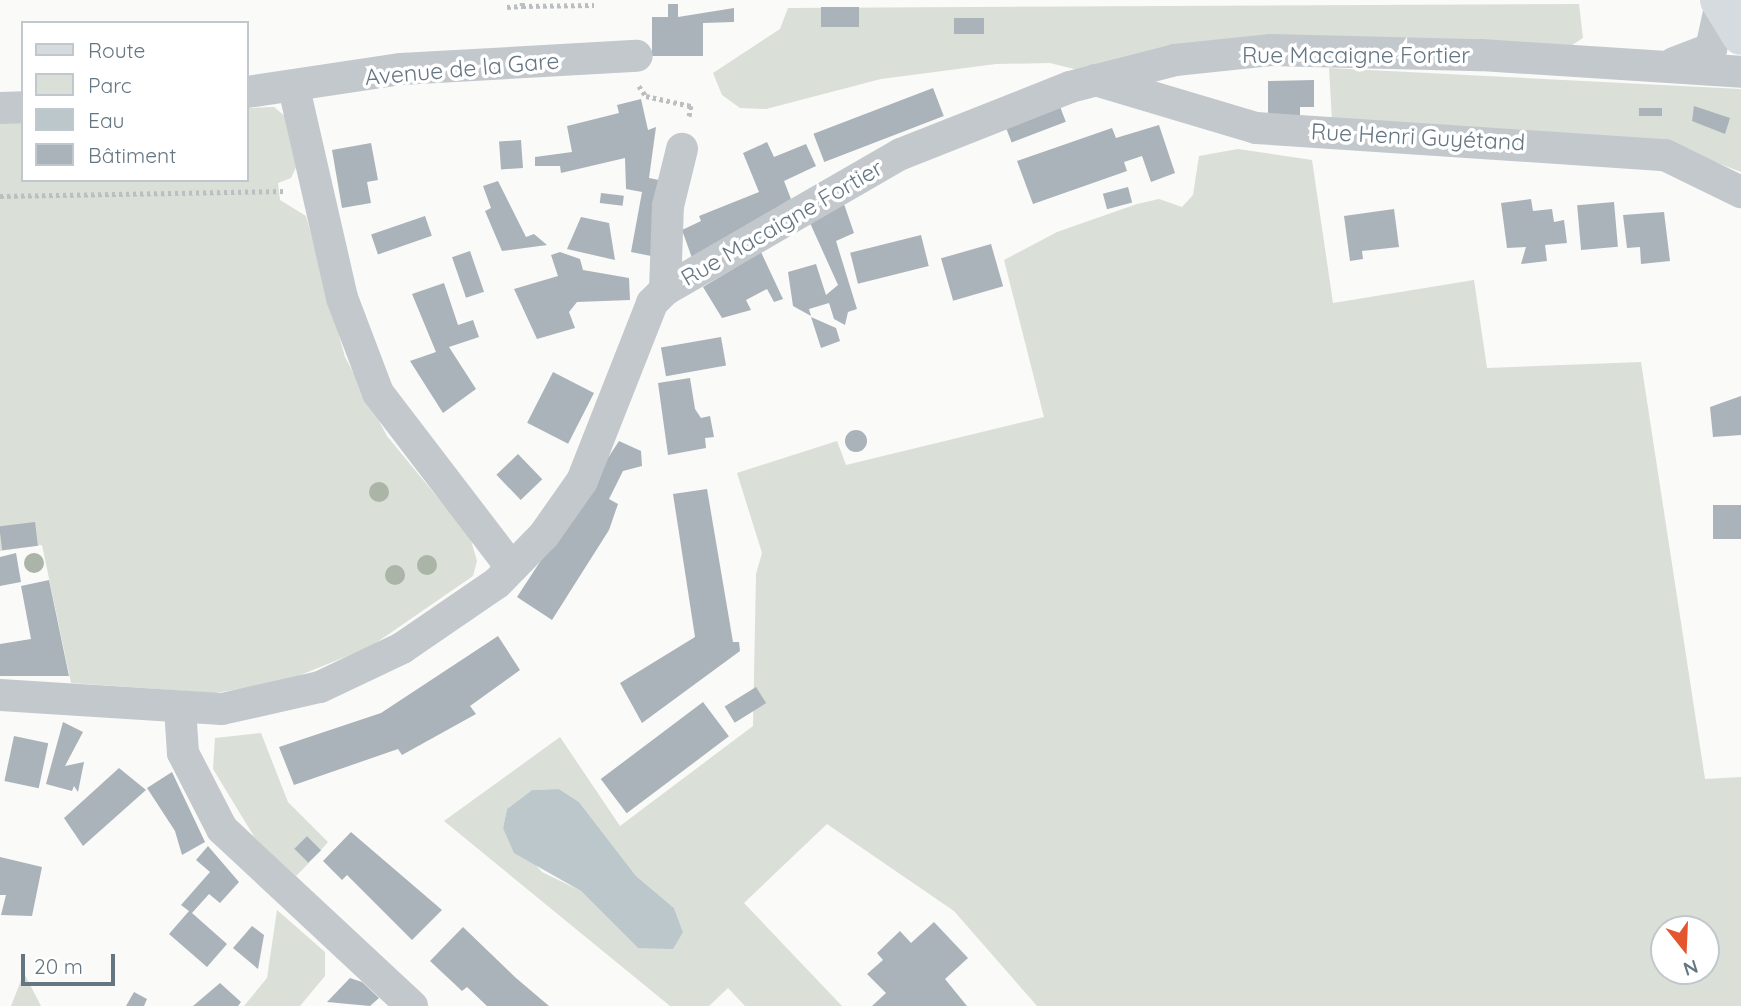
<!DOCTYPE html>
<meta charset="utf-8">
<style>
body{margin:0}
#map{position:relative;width:1741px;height:1006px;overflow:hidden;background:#fafaf8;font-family:Quicksand,sans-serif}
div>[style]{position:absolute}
.green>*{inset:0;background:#dadfd7}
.water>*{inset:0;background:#bbc7cb}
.building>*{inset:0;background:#aab3b9;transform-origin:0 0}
.round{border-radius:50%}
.path>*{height:4.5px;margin-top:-2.25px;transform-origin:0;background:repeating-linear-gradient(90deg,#bbbfc2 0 3.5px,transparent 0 7px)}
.minor>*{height:32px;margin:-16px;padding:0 16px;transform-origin:16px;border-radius:16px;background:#c3c8cc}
.major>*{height:38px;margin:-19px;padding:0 19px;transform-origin:19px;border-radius:19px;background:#d6dbdf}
.trees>*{width:20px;height:20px;margin:-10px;border-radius:50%;background:#aab4a7}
span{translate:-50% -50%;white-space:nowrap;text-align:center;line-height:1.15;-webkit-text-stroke:7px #fff;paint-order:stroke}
.street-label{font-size:23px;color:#657683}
.legend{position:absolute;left:21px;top:21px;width:228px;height:161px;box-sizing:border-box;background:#fff;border:2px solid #c1c8cd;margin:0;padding:9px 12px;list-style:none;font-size:21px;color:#657683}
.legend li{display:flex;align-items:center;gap:14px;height:35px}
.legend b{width:35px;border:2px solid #c1c8cd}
.north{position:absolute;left:1650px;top:915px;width:70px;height:70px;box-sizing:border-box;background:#fff;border:2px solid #c1c8cd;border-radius:50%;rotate:162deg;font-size:19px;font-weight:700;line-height:28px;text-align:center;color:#657683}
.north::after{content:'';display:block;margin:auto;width:24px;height:32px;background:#e4572e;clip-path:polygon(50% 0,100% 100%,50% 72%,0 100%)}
.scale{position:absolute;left:21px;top:954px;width:94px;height:32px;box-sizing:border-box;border:4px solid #657683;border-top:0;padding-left:9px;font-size:21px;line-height:24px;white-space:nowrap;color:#657683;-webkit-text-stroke:5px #fff;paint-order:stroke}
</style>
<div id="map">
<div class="green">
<div style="clip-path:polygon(1579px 4px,1583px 38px,1569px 47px,1078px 70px,1050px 63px,996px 64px,881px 79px,766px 109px,740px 108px,722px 95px,713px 73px,780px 29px,788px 8px)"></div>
<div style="clip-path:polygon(1329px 68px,1741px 89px,1741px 172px,1689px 152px,1332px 120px)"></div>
<div style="clip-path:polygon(274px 107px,292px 122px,299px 161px,291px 178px,278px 183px,280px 200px,306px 216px,345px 357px,387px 436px,470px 537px,477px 561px,473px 576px,370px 647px,283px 682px,215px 693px,71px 683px,42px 545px,0 551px,0 120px,23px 119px,23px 180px,247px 180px,247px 108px)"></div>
<div style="clip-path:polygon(evenodd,1238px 149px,1312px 160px,1333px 303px,1474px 280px,1487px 368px,1641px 362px,1705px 779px,1741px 777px,1741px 1006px,1037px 1006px,954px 911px,827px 824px,744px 903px,842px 1006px,745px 1006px,728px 988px,709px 1006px,670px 1006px,444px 821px,560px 737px,620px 826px,753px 726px,756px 574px,762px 553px,737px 473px,837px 441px,846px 465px,1044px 417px,1004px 260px,1057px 232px,1137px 204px,1159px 199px,1182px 207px,1193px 195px,1199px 156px,1238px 149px,559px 789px,579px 802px,636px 876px,674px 908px,683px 932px,638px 948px,581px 891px,542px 872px,503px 828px,507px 809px,532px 790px,559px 789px,1238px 149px,1664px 929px,1706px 929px,1706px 971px,1664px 971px,1664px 929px)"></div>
<div style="clip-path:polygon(261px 733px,288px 802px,328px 842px,321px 850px,307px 836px,295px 848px,309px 863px,296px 876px,255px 838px,213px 769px,215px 738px)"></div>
<div style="clip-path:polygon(277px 910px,325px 952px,325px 976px,300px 1006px,244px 1006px,267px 978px)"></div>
<div style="clip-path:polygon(24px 973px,41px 1006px,11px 1006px)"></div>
</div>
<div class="water">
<div style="clip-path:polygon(559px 789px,579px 802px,636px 876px,674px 908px,683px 932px,673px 949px,638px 948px,581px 891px,514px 853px,503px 828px,507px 809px,532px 790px)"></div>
</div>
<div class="building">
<div style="clip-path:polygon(668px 4px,678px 4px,678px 17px,734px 8px,734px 22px,703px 23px,703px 56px,652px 56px,652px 17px,668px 17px)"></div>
<div style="left:821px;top:7px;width:38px;height:20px"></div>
<div style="left:954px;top:18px;width:30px;height:16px"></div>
<div style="clip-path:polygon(1314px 80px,1314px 107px,1300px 107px,1300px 116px,1268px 116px,1268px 81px)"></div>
<div style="left:933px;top:88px;width:30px;height:128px;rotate:69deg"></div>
<div style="clip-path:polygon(641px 99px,648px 130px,656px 127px,649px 178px,669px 182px,656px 257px,631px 252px,642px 192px,626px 189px,625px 158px,561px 173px,560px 166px,535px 166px,535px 157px,572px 152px,567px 126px,619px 113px,617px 105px)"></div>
<div style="left:1059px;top:104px;width:19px;height:58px;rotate:69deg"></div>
<div style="clip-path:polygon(1694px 106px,1730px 118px,1725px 134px,1692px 121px)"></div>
<div style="left:1639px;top:108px;width:23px;height:8px"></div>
<div style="clip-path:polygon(1159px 125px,1175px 173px,1151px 182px,1142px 156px,1124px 162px,1127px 171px,1033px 204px,1017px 161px,1112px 128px,1116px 138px)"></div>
<div style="left:521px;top:140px;width:28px;height:22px;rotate:86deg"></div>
<div style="clip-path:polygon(767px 142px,774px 157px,806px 144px,816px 166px,784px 181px,791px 199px,692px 258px,682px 230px,701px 221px,699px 216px,759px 192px,743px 153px)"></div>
<div style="clip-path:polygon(371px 143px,378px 180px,367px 182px,371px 203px,342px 208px,332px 150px)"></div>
<div style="clip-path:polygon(498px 181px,526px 237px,534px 234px,547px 245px,502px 251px,485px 211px,491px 208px,483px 186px)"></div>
<div style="left:1128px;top:187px;width:16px;height:26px;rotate:75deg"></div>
<div style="left:601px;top:193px;width:23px;height:10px;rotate:7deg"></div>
<div style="clip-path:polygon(1531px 199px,1533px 211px,1552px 209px,1554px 222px,1564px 220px,1567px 243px,1545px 245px,1547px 261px,1521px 264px,1526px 247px,1507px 248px,1501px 203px)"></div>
<div style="left:1614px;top:202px;width:45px;height:37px;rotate:85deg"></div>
<div style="clip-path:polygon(844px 204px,854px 233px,836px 241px,857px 309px,848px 312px,845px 325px,834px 319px,829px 303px,809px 309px,811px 316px,793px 306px,788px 272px,816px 264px,826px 295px,838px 285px,810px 223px)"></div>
<div style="clip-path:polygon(1394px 209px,1399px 247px,1362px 251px,1363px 259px,1350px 261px,1344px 216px)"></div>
<div style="clip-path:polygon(1664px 212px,1670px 261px,1641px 264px,1640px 247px,1627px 248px,1623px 215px)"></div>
<div style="left:425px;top:216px;width:21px;height:57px;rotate:71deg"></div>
<div style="clip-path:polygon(581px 217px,609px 223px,615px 260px,567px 249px)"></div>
<div style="left:921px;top:235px;width:32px;height:73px;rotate:76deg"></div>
<div style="left:991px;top:244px;width:44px;height:52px;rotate:74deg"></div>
<div style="left:470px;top:251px;width:43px;height:19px;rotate:71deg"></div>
<div style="clip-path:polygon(560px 252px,580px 259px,583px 270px,629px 278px,630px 300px,577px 302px,569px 312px,575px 328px,537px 339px,514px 289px,558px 276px,551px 255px)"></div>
<div style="clip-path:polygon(761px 252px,783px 299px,774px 302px,767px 289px,746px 300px,751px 310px,722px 318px,703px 287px)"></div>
<div style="clip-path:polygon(444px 283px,458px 325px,473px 320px,479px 337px,449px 347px,476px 389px,443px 413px,410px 361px,436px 352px,412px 294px)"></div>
<div style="clip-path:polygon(811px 317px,836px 328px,840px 341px,821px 348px)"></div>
<div style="left:721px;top:337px;width:29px;height:61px;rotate:80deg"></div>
<div style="left:553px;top:372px;width:46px;height:57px;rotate:27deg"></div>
<div style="clip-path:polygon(690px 378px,695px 409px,701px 418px,710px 416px,714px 437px,705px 438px,706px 448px,668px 455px,658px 383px)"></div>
<div style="clip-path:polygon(1741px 396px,1741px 435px,1713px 437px,1710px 407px)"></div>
<div class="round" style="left:845px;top:430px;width:22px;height:22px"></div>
<div style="clip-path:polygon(619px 441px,641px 451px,642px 466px,623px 471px,609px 499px,618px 504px,609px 530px,552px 620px,517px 597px)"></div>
<div style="left:518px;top:454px;width:35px;height:30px;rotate:46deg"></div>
<div style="clip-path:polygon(707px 489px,733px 642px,739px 642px,740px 651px,642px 723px,620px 683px,695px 637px,673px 494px)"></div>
<div style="left:1741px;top:505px;width:34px;height:28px;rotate:90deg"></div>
<div style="left:35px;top:522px;width:24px;height:36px;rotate:83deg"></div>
<div style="clip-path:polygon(16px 553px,21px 582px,0 586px,0 557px)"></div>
<div style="clip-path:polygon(49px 580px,69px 676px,0 676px,0 644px,31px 639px,21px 586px)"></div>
<div style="clip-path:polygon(498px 636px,520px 670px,470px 706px,476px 714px,402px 755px,398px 749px,294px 785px,279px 747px,381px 713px)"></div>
<div style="left:756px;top:687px;width:19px;height:37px;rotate:58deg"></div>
<div style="left:703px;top:702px;width:43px;height:128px;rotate:53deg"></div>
<div style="clip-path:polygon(63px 722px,83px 732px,65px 766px,84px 762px,78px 792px,74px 786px,72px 791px,46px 784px)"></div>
<div style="left:14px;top:736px;width:35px;height:46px;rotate:12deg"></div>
<div style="clip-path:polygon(119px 768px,146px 790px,83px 846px,64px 818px)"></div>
<div style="clip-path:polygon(172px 772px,205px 842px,182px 855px,175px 831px,147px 788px)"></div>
<div style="clip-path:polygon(351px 832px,442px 910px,412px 940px,347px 875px,342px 880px,323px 861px)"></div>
<div style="left:307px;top:836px;width:20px;height:18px;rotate:45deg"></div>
<div style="clip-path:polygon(208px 846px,239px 882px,220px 903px,209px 894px,192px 913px,227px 944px,207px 967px,169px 934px,189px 911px,181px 905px,210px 872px,196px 860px)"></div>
<div style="clip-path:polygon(0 857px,42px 867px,32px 916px,1px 915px,6px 895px,0 895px)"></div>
<div style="clip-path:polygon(934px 922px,968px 958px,945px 979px,967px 1006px,872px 1006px,886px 993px,867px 974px,883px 960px,877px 953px,900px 931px,911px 943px)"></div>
<div style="clip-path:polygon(252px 926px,264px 935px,258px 969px,233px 948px)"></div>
<div style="clip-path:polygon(463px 927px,516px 978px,549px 1006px,487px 1006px,467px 987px,462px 991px,430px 961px)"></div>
<div style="clip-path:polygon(350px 978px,362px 982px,379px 998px,370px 1006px,327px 1002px)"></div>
<div style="clip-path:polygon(220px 983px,241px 1002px,238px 1006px,193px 1006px)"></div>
<div style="clip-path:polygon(134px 992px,147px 999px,144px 1006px,126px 1006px)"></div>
</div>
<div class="path">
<div style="left:522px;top:6px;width:72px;rotate:-0.8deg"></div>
<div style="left:507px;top:7px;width:15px;rotate:-4deg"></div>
<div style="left:522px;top:6px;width:6px;rotate:-90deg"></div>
<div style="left:639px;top:86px;width:12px;rotate:55deg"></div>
<div style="left:646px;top:96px;width:46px;rotate:12.5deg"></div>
<div style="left:691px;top:106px;width:13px;rotate:99deg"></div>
<div style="left:0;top:196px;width:287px;rotate:-1deg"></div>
</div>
<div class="minor">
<div style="left:1674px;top:63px;width:40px;rotate:-21deg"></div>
<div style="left:1711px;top:49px;width:47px;rotate:-77.7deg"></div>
<div style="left:1095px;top:80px;width:168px;rotate:16.6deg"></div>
<div style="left:1256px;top:128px;width:410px;rotate:3.8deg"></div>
<div style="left:1665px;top:155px;width:85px;rotate:26deg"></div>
<div style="left:294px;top:88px;width:215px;rotate:77.1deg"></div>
<div style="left:342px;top:298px;width:102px;rotate:69.2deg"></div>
<div style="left:378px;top:393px;width:220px;rotate:52.6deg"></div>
<div style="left:247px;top:92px;width:156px;rotate:-8.5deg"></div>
<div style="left:401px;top:69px;width:236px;rotate:-3.2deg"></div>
<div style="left:0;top:108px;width:23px;rotate:-2deg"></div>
<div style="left:665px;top:290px;width:84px;rotate:-88deg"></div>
<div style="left:668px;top:206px;width:59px;rotate:-76.2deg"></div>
<div style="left:0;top:695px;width:222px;rotate:3.6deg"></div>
<div style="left:222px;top:709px;width:100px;rotate:-12.7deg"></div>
<div style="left:320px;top:687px;width:91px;rotate:-25.4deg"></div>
<div style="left:402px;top:648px;width:115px;rotate:-34.4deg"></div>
<div style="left:497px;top:583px;width:67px;rotate:-45.6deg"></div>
<div style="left:544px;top:535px;width:66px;rotate:-54.9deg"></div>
<div style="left:582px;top:481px;width:191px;rotate:-68.5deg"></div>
<div style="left:652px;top:303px;width:18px;rotate:-45deg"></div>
<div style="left:665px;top:290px;width:272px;rotate:-30deg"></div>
<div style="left:901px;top:154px;width:182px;rotate:-21.6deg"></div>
<div style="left:1070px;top:87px;width:108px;rotate:-14.4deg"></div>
<div style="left:1175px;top:60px;width:97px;rotate:-5.9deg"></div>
<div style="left:1271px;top:50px;width:210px;rotate:1.4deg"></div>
<div style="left:1481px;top:55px;width:261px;rotate:3.7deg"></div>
<div style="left:180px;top:708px;width:45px;rotate:86.2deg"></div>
<div style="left:183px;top:753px;width:85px;rotate:62.8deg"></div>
<div style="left:222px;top:829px;width:260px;rotate:43deg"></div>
</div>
<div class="major">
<div style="left:1719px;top:0;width:42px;rotate:58.6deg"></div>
</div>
<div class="trees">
<div style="left:379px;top:492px"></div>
<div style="left:34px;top:563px"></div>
<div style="left:427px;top:565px"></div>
<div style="left:395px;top:575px"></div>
</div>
<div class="street-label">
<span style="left:1356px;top:55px">Rue Macaigne Fortier</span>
<span style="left:462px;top:69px;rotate:-5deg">Avenue de la Gare</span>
<span style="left:1418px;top:137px;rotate:3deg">Rue Henri Guyétand</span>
<span style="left:782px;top:223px;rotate:-30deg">Rue Macaigne Fortier</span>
</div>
<ul class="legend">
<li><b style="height:9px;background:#d6dbdf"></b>Route</li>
<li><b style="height:19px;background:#dadfd7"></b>Parc</li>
<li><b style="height:19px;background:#bbc7cb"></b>Eau</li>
<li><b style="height:19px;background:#aab3b9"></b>Bâtiment</li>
</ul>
<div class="north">N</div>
<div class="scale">20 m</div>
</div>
